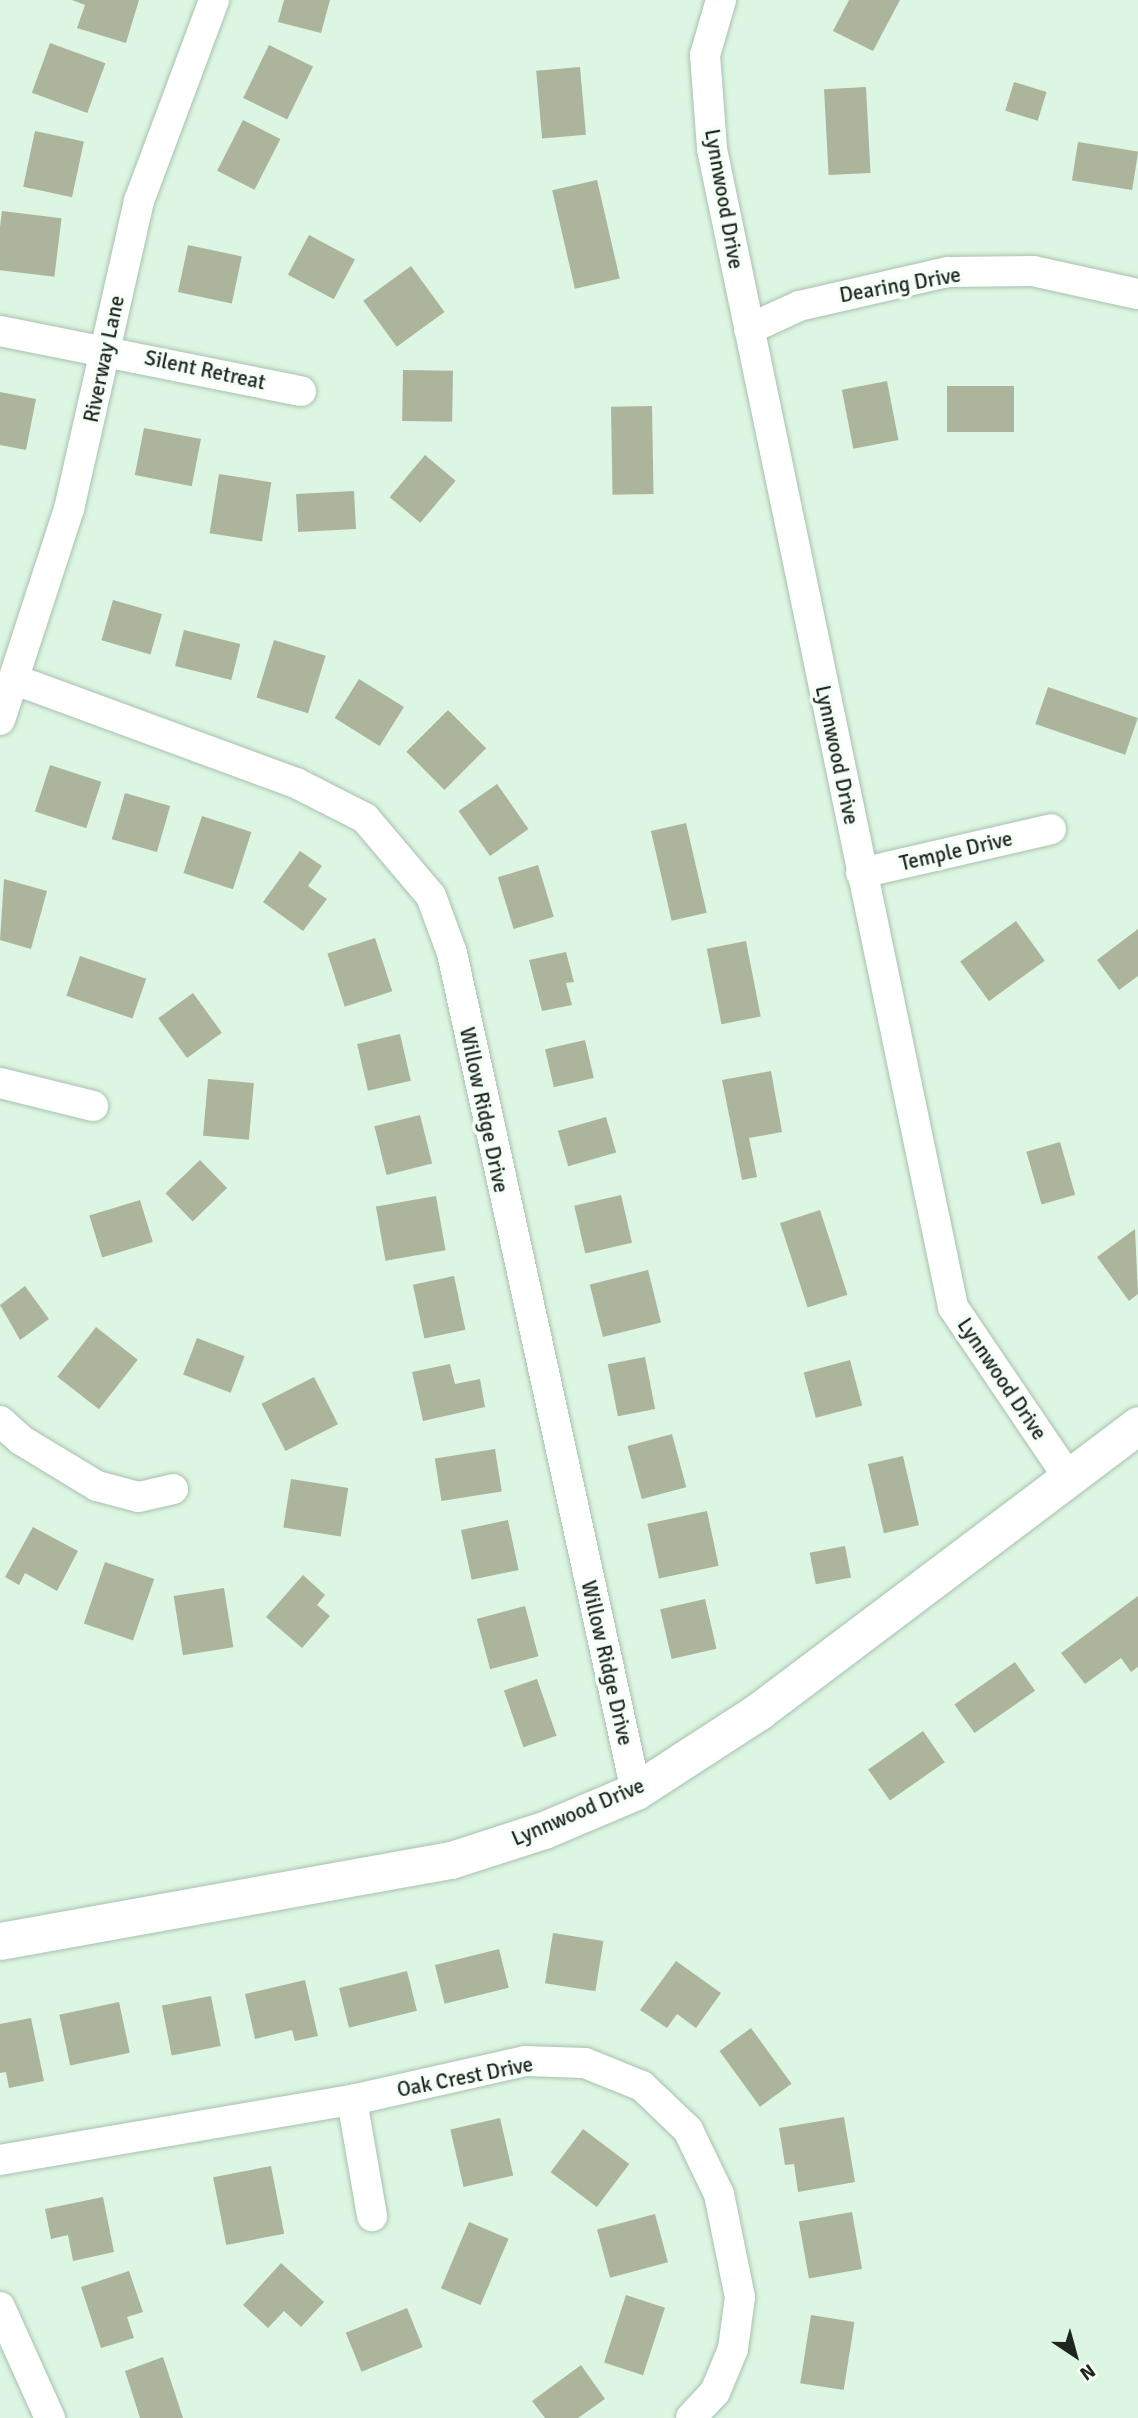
<!DOCTYPE html>
<style>
body{margin:0}
#map{position:relative;width:1138px;height:2418px;overflow:hidden;background:#ddf6e3;font-family:Signika,sans-serif}
div>[style]{position:absolute}
.building>*{inset:0;background:#acb59c;transform-origin:0 0}
.roads{filter:drop-shadow(0 0 2px #a8c1ae) drop-shadow(0 0 2px #a8c1ae)}
.minor>*{height:30px;margin:-15px;padding:0 15px;transform-origin:15px;border-radius:15px;background:#fff}
.tertiary>*{height:37px;margin:-18.5px;padding:0 18.5px;transform-origin:18.5px;border-radius:18.5px;background:#fff}
span{translate:-50% -50%;white-space:nowrap;text-align:center;line-height:1.15;-webkit-text-stroke:7px #f5fff7;paint-order:stroke}
.street-label{font-size:21px;color:#1d261f}
.north{position:absolute;left:1040px;top:2320px;width:70px;height:70px;-webkit-text-stroke:5px #f5fff7;paint-order:stroke;rotate:144deg;font-size:19px;font-weight:700;line-height:28px;text-align:center;color:#1d261f}
.north::after{content:'';display:block;margin:auto;width:24px;height:32px;background:#1d261f;clip-path:polygon(50% 0,100% 100%,50% 72%,0 100%)}
</style>
<div id="map">
<div class="building">
<div style="clip-path:polygon(139px 0,126px 43px,77px 28px,85px 5px,72px 0)"></div>
<div style="clip-path:polygon(284px 0,330px 0,321px 33px,278px 22px)"></div>
<div style="clip-path:polygon(849px 0,900px 0,873px 51px,833px 31px)"></div>
<div style="left:50px;top:43px;width:59px;height:53px;rotate:20deg"></div>
<div style="left:269px;top:45px;width:49px;height:59px;rotate:26deg"></div>
<div style="left:580px;top:67px;width:68px;height:44px;rotate:85deg"></div>
<div style="left:1014px;top:82px;width:34px;height:30px;rotate:17deg"></div>
<div style="left:866px;top:87px;width:86px;height:42px;rotate:87deg"></div>
<div style="left:243px;top:120px;width:42px;height:57px;rotate:27deg"></div>
<div style="left:35px;top:131px;width:50px;height:57px;rotate:12deg"></div>
<div style="left:1078px;top:142px;width:61px;height:39px;rotate:9deg"></div>
<div style="left:597px;top:180px;width:101px;height:46px;rotate:77deg"></div>
<div style="left:2px;top:211px;width:60px;height:59px;rotate:7deg"></div>
<div style="left:309px;top:235px;width:52px;height:45px;rotate:28deg"></div>
<div style="left:188px;top:245px;width:55px;height:48px;rotate:12deg"></div>
<div style="left:411px;top:266px;width:57px;height:59px;rotate:54deg"></div>
<div style="left:403px;top:370px;width:50px;height:51px;rotate:1deg"></div>
<div style="left:887px;top:381px;width:60px;height:46px;rotate:79deg"></div>
<div style="left:1014px;top:386px;width:46px;height:67px;rotate:90deg"></div>
<div style="clip-path:polygon(0 392px,36px 399px,26px 450px,0 445px)"></div>
<div style="left:652px;top:406px;width:88px;height:41px;rotate:89deg"></div>
<div style="left:144px;top:428px;width:58px;height:48px;rotate:11deg"></div>
<div style="left:425px;top:455px;width:40px;height:55px;rotate:40deg"></div>
<div style="left:219px;top:474px;width:53px;height:60px;rotate:9deg"></div>
<div style="left:354px;top:491px;width:38px;height:58px;rotate:87deg"></div>
<div style="left:113px;top:600px;width:51px;height:42px;rotate:16deg"></div>
<div style="left:184px;top:630px;width:58px;height:37px;rotate:14deg"></div>
<div style="left:274px;top:640px;width:54px;height:60px;rotate:17deg"></div>
<div style="left:359px;top:679px;width:53px;height:46px;rotate:32deg"></div>
<div style="left:1048px;top:687px;width:95px;height:39px;rotate:19deg"></div>
<div style="left:448px;top:710px;width:54px;height:59px;rotate:45deg"></div>
<div style="left:50px;top:765px;width:54px;height:49px;rotate:18deg"></div>
<div style="left:497px;top:784px;width:55px;height:47px;rotate:55deg"></div>
<div style="left:125px;top:793px;width:47px;height:48px;rotate:16deg"></div>
<div style="left:202px;top:816px;width:52px;height:60px;rotate:18deg"></div>
<div style="left:686px;top:823px;width:92px;height:36px;rotate:77deg"></div>
<div style="clip-path:polygon(300px 851px,322px 866px,308px 886px,327px 899px,303px 931px,263px 902px)"></div>
<div style="left:538px;top:865px;width:54px;height:42px;rotate:73deg"></div>
<div style="clip-path:polygon(4px 879px,47px 891px,31px 949px,0 940px)"></div>
<div style="left:1016px;top:921px;width:49px;height:69px;rotate:54deg"></div>
<div style="clip-path:polygon(1138px 929px,1138px 976px,1119px 990px,1097px 960px)"></div>
<div style="left:375px;top:938px;width:56px;height:50px;rotate:72deg"></div>
<div style="left:746px;top:941px;width:77px;height:40px;rotate:79deg"></div>
<div style="clip-path:polygon(566px 952px,574px 982px,566px 983px,572px 1005px,542px 1011px,529px 960px)"></div>
<div style="left:80px;top:956px;width:70px;height:42px;rotate:19deg"></div>
<div style="left:193px;top:993px;width:49px;height:43px;rotate:54deg"></div>
<div style="left:400px;top:1034px;width:48px;height:44px;rotate:77deg"></div>
<div style="left:585px;top:1040px;width:39px;height:41px;rotate:77deg"></div>
<div style="clip-path:polygon(771px 1071px,782px 1132px,749px 1138px,757px 1177px,742px 1180px,722px 1080px)"></div>
<div style="left:208px;top:1079px;width:46px;height:57px;rotate:5deg"></div>
<div style="left:420px;top:1115px;width:50px;height:47px;rotate:76deg"></div>
<div style="left:606px;top:1117px;width:37px;height:50px;rotate:74deg"></div>
<div style="left:1060px;top:1142px;width:55px;height:35px;rotate:74deg"></div>
<div style="left:200px;top:1160px;width:39px;height:48px;rotate:46deg"></div>
<div style="left:621px;top:1195px;width:49px;height:48px;rotate:77deg"></div>
<div style="left:436px;top:1196px;width:55px;height:61px;rotate:80deg"></div>
<div style="left:140px;top:1200px;width:44px;height:53px;rotate:73deg"></div>
<div style="left:820px;top:1210px;width:89px;height:42px;rotate:72deg"></div>
<div style="clip-path:polygon(1135px 1229px,1138px 1294px,1129px 1301px,1097px 1257px)"></div>
<div style="left:648px;top:1270px;width:54px;height:60px;rotate:76deg"></div>
<div style="left:454px;top:1276px;width:55px;height:42px;rotate:78deg"></div>
<div style="clip-path:polygon(25px 1286px,49px 1319px,20px 1340px,0 1305px)"></div>
<div style="left:96px;top:1327px;width:53px;height:63px;rotate:38deg"></div>
<div style="left:197px;top:1338px;width:51px;height:39px;rotate:21deg"></div>
<div style="left:645px;top:1357px;width:53px;height:38px;rotate:79deg"></div>
<div style="left:850px;top:1360px;width:47px;height:48px;rotate:75deg"></div>
<div style="clip-path:polygon(450px 1364px,455px 1384px,480px 1379px,485px 1407px,423px 1421px,412px 1372px)"></div>
<div style="left:314px;top:1377px;width:53px;height:59px;rotate:63deg"></div>
<div style="left:672px;top:1434px;width:55px;height:46px;rotate:75deg"></div>
<div style="left:495px;top:1449px;width:43px;height:61px;rotate:81deg"></div>
<div style="left:903px;top:1456px;width:71px;height:36px;rotate:77deg"></div>
<div style="left:291px;top:1479px;width:58px;height:49px;rotate:9deg"></div>
<div style="left:707px;top:1511px;width:56px;height:61px;rotate:78deg"></div>
<div style="left:508px;top:1520px;width:51px;height:48px;rotate:78deg"></div>
<div style="clip-path:polygon(33px 1527px,78px 1551px,57px 1591px,25px 1573px,19px 1585px,5px 1577px)"></div>
<div style="left:845px;top:1546px;width:32px;height:36px;rotate:79deg"></div>
<div style="left:105px;top:1562px;width:52px;height:65px;rotate:19deg"></div>
<div style="clip-path:polygon(303px 1575px,325px 1595px,317px 1605px,330px 1616px,302px 1648px,266px 1617px)"></div>
<div style="left:224px;top:1588px;width:60px;height:51px;rotate:81deg"></div>
<div style="clip-path:polygon(1138px 1596px,1138px 1667px,1131px 1672px,1121px 1658px,1085px 1684px,1061px 1653px)"></div>
<div style="left:705px;top:1599px;width:51px;height:46px;rotate:77deg"></div>
<div style="left:525px;top:1606px;width:52px;height:50px;rotate:75deg"></div>
<div style="left:1015px;top:1662px;width:35px;height:74px;rotate:55deg"></div>
<div style="left:537px;top:1679px;width:60px;height:35px;rotate:71deg"></div>
<div style="left:923px;top:1731px;width:38px;height:67px;rotate:55deg"></div>
<div style="left:553px;top:1933px;width:51px;height:51px;rotate:9deg"></div>
<div style="left:499px;top:1949px;width:40px;height:66px;rotate:76deg"></div>
<div style="clip-path:polygon(676px 1961px,721px 1993px,696px 2028px,677px 2014px,667px 2028px,640px 2010px)"></div>
<div style="left:407px;top:1971px;width:41px;height:70px;rotate:76deg"></div>
<div style="clip-path:polygon(305px 1980px,318px 2036px,295px 2041px,292px 2030px,255px 2039px,245px 1994px)"></div>
<div style="left:211px;top:1996px;width:51px;height:50px;rotate:79deg"></div>
<div style="left:119px;top:2002px;width:52px;height:61px;rotate:78deg"></div>
<div style="clip-path:polygon(31px 2018px,44px 2081px,9px 2088px,6px 2072px,0 2073px,0 2024px)"></div>
<div style="left:751px;top:2028px;width:69px;height:39px;rotate:54deg"></div>
<div style="clip-path:polygon(844px 2117px,855px 2182px,798px 2192px,794px 2164px,785px 2165px,779px 2128px)"></div>
<div style="left:500px;top:2118px;width:59px;height:51px;rotate:77deg"></div>
<div style="left:583px;top:2129px;width:58px;height:54px;rotate:37deg"></div>
<div style="left:271px;top:2166px;width:69px;height:59px;rotate:79deg"></div>
<div style="clip-path:polygon(103px 2197px,114px 2252px,73px 2261px,68px 2235px,51px 2239px,45px 2209px)"></div>
<div style="left:852px;top:2212px;width:58px;height:54px;rotate:80deg"></div>
<div style="left:655px;top:2214px;width:50px;height:60px;rotate:75deg"></div>
<div style="left:469px;top:2222px;width:43px;height:72px;rotate:23deg"></div>
<div style="clip-path:polygon(281px 2263px,324px 2302px,301px 2327px,284px 2311px,268px 2328px,243px 2305px)"></div>
<div style="clip-path:polygon(129px 2271px,143px 2312px,127px 2317px,134px 2338px,101px 2348px,81px 2287px)"></div>
<div style="left:626px;top:2295px;width:41px;height:71px;rotate:18deg"></div>
<div style="left:407px;top:2308px;width:42px;height:66px;rotate:68deg"></div>
<div style="left:811px;top:2315px;width:44px;height:69px;rotate:9deg"></div>
<div style="clip-path:polygon(163px 2357px,183px 2418px,140px 2418px,125px 2371px)"></div>
<div style="clip-path:polygon(581px 2365px,605px 2399px,578px 2418px,545px 2418px,532px 2401px)"></div>
</div>
<div class="roads">
<div class="minor">
<div style="left:721px;top:0;width:57px;rotate:106.2deg"></div>
<div style="left:705px;top:55px;width:94px;rotate:85.7deg"></div>
<div style="left:712px;top:149px;width:1183px;rotate:78.24deg"></div>
<div style="left:953px;top:1307px;width:205px;rotate:55.9deg"></div>
<div style="left:749px;top:329px;width:55px;rotate:-24.7deg"></div>
<div style="left:799px;top:306px;width:153px;rotate:-12.9deg"></div>
<div style="left:948px;top:272px;width:85px;rotate:-0.7deg"></div>
<div style="left:1033px;top:271px;width:107px;rotate:12.4deg"></div>
<div style="left:0;top:331px;width:307px;rotate:11.3deg"></div>
<div style="left:16px;top:680px;width:298px;rotate:20.2deg"></div>
<div style="left:296px;top:783px;width:77px;rotate:26.9deg"></div>
<div style="left:365px;top:818px;width:102px;rotate:49.8deg"></div>
<div style="left:431px;top:896px;width:61px;rotate:69.8deg"></div>
<div style="left:452px;top:953px;width:858px;rotate:77.62deg"></div>
<div style="left:0;top:720px;width:222px;rotate:-71.9deg"></div>
<div style="left:69px;top:509px;width:316px;rotate:-77.2deg"></div>
<div style="left:139px;top:201px;width:215px;rotate:-69.5deg"></div>
<div style="left:861px;top:873px;width:195px;rotate:-13deg"></div>
<div style="left:0;top:1083px;width:96px;rotate:13.9deg"></div>
<div style="left:0;top:1421px;width:28px;rotate:42deg"></div>
<div style="left:21px;top:1440px;width:89px;rotate:31.2deg"></div>
<div style="left:97px;top:1486px;width:43px;rotate:14.7deg"></div>
<div style="left:139px;top:1497px;width:35px;rotate:-13deg"></div>
<div style="left:352px;top:2100px;width:118px;rotate:80.2deg"></div>
<div style="left:0;top:2160px;width:357px;rotate:-9.7deg"></div>
<div style="left:352px;top:2100px;width:177px;rotate:-12.7deg"></div>
<div style="left:525px;top:2061px;width:60px;rotate:1.9deg"></div>
<div style="left:585px;top:2063px;width:61px;rotate:22deg"></div>
<div style="left:642px;top:2086px;width:64px;rotate:43.7deg"></div>
<div style="left:688px;top:2130px;width:71px;rotate:64.2deg"></div>
<div style="left:719px;top:2194px;width:105px;rotate:78.5deg"></div>
<div style="left:740px;top:2297px;width:52px;rotate:97.7deg"></div>
<div style="left:733px;top:2349px;width:47px;rotate:112.7deg"></div>
<div style="left:715px;top:2392px;width:35px;rotate:133deg"></div>
<div style="left:0;top:2307px;width:122px;rotate:65.8deg"></div>
</div>
<div class="tertiary">
<div style="left:0;top:1941px;width:458px;rotate:-10.2deg"></div>
<div style="left:451px;top:1860px;width:98px;rotate:-17.9deg"></div>
<div style="left:544px;top:1830px;width:100px;rotate:-23deg"></div>
<div style="left:636px;top:1791px;width:147px;rotate:-33deg"></div>
<div style="left:759px;top:1711px;width:475px;rotate:-37deg"></div>
</div>
</div>
<div class="street-label">
<span style="left:724px;top:199px;rotate:80deg">Lynnwood Drive</span>
<span style="left:900px;top:285px;rotate:-10deg">Dearing Drive</span>
<span style="left:104px;top:359px;rotate:-78deg">Riverway Lane</span>
<span style="left:205px;top:370px;rotate:12deg">Silent Retreat</span>
<span style="left:837px;top:755px;rotate:78deg">Lynnwood Drive</span>
<span style="left:956px;top:851px;rotate:-13deg">Temple Drive</span>
<span style="left:484px;top:1110px;rotate:78deg">Willow Ridge Drive</span>
<span style="left:1002px;top:1379px;rotate:56deg">Lynnwood Drive</span>
<span style="left:607px;top:1663px;rotate:77deg">Willow Ridge Drive</span>
<span style="left:578px;top:1812px;rotate:-23deg">Lynnwood Drive</span>
<span style="left:465px;top:2077px;rotate:-11deg">Oak Crest Drive</span>
</div>
<div class="north">N</div>
</div>
